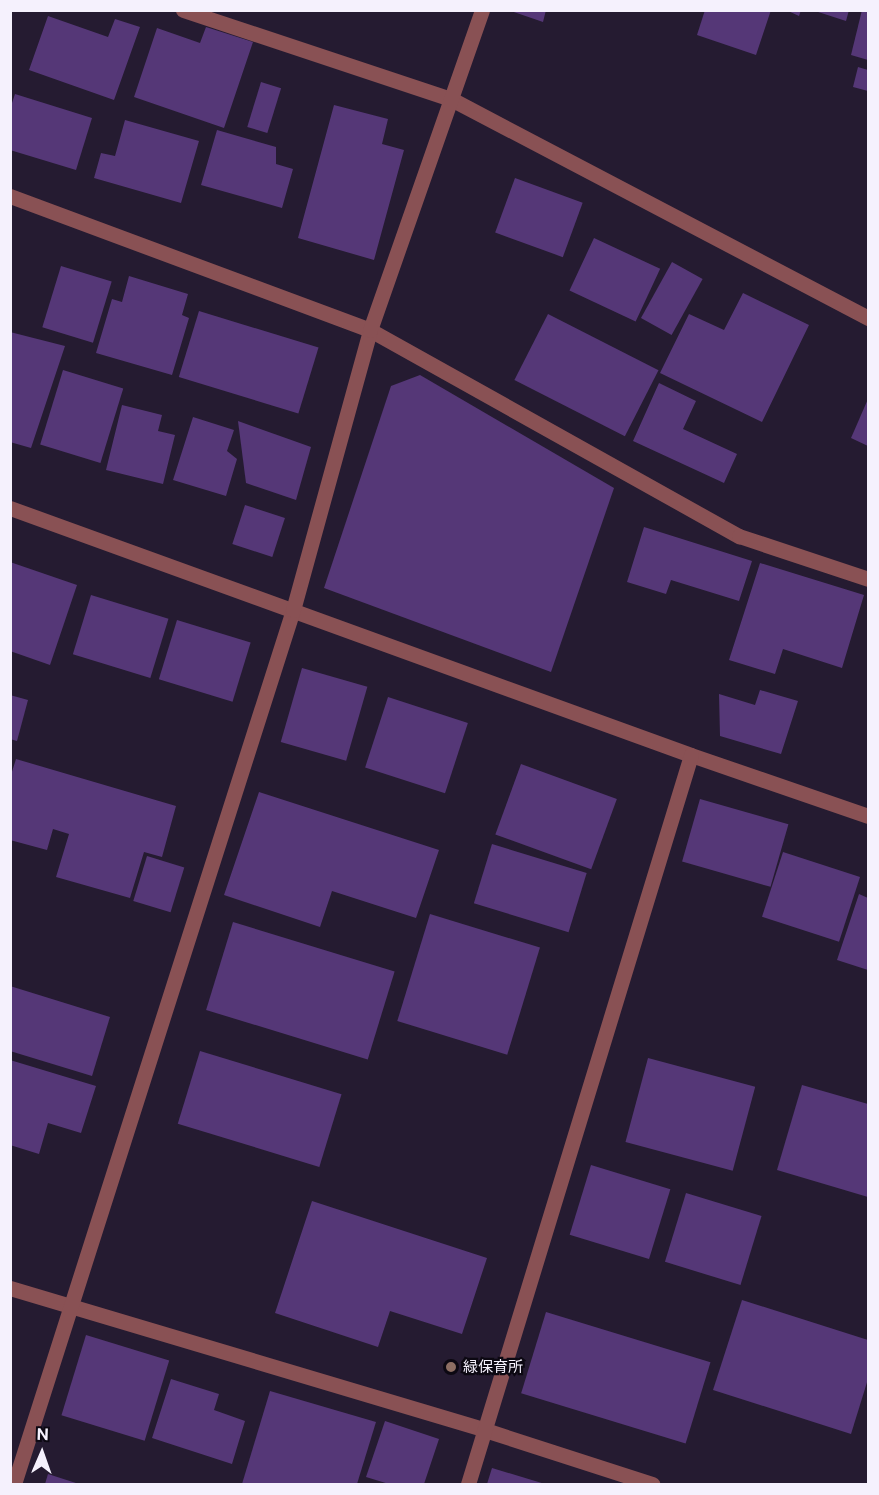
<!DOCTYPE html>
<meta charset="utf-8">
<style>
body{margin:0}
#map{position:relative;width:879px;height:1495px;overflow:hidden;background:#251b31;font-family:"Public Sans","Noto Sans JP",sans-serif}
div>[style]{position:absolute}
.building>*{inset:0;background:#553777;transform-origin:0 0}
.minor>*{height:15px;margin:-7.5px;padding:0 7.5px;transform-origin:7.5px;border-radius:7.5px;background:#895154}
.dots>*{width:16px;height:16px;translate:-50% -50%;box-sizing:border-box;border:3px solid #0c0812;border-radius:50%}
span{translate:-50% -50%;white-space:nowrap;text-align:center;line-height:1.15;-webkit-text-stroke:4.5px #0c0812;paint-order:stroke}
.poi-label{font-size:15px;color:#f5f1fd}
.left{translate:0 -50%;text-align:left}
.frame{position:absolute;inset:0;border:12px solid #f5f1fd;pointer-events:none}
.north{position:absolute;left:12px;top:1423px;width:60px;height:60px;-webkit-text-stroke:4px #0c0812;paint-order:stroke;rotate:2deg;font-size:16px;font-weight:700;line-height:24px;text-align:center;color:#f5f1fd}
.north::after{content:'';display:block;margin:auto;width:21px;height:27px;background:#f5f1fd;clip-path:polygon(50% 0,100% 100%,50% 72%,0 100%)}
</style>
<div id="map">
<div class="building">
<div style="clip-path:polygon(508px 10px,546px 10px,543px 22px)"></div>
<div style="clip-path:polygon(705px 10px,771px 10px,756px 55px,697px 35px)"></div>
<div style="clip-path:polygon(786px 10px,801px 10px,799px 16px)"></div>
<div style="clip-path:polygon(812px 10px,849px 10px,846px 21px)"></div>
<div style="clip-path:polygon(862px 10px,868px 10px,868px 60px,851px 55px)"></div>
<div style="clip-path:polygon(48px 16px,108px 37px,115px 19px,140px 27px,114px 100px,29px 70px)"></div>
<div style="clip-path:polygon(206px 27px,253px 42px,224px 128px,134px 97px,157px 28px,200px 43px)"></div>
<div style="clip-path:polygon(858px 67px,868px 70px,868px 91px,853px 87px)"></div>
<div style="left:261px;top:82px;width:21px;height:47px;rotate:17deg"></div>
<div style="clip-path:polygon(15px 94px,92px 118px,76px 170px,10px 150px,10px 109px)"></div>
<div style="clip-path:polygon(334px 105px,388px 119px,382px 144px,404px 150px,374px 260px,298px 238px)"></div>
<div style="clip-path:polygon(125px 120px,199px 141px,181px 203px,94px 178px,101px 153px,115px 156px)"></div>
<div style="clip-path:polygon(217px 130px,276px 147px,276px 164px,293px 169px,282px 208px,201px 185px)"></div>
<div style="left:515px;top:178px;width:72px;height:58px;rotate:20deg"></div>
<div style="left:594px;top:238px;width:73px;height:58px;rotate:25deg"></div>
<div style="left:672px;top:262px;width:35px;height:64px;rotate:29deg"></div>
<div style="left:61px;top:266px;width:53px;height:64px;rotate:17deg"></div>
<div style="clip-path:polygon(129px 276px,188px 294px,182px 315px,189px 318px,172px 375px,96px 353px,112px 299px,122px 302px)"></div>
<div style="clip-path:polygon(743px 293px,809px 325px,762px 422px,660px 373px,689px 314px,724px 330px)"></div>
<div style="left:199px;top:311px;width:125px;height:69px;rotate:17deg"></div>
<div style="left:548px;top:314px;width:124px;height:74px;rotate:27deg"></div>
<div style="clip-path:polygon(10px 332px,65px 346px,31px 448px,10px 442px)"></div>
<div style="left:63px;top:370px;width:63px;height:78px;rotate:17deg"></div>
<div style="clip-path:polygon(420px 375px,614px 488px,551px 672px,324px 588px,391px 386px)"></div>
<div style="clip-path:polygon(659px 383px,696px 401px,683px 429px,737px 454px,724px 483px,633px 441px)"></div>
<div style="clip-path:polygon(868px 399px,868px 446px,851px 438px)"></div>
<div style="clip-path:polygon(122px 405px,162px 415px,158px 431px,175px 435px,163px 484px,106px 470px)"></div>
<div style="clip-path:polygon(193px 417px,234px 430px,227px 451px,237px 459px,226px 496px,173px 480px)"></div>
<div style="clip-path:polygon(238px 421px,311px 447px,296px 500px,246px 483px)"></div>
<div style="left:245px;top:505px;width:42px;height:41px;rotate:18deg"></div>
<div style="clip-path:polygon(644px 527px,752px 561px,739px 601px,671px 580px,666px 594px,627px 582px)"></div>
<div style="clip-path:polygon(10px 562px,77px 585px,50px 665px,10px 651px)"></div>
<div style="clip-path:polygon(760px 563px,864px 595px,842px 668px,783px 649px,775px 674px,729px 660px)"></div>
<div style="left:91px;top:595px;width:81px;height:62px;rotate:17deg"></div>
<div style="left:177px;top:620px;width:77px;height:62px;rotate:17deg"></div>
<div style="left:302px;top:668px;width:68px;height:77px;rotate:16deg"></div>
<div style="clip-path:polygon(760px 690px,798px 701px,781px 754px,720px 736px,719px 694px,755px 705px)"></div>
<div style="clip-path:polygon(10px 695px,28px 700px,17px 741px,10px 739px)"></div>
<div style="left:388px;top:697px;width:84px;height:74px;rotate:18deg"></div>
<div style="clip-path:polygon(16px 759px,176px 806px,162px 857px,144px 852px,130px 898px,56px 877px,69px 834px,53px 829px,47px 850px,10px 840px,10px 778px)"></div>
<div style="left:521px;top:764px;width:102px;height:75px;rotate:20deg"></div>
<div style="clip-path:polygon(259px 792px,439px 850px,416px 918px,332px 891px,320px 927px,224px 895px)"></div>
<div style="left:700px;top:799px;width:92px;height:65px;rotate:16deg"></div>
<div style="left:492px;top:844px;width:99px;height:62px;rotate:17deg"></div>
<div style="left:783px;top:852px;width:81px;height:68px;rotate:18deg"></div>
<div style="left:147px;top:856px;width:39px;height:47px;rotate:17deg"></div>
<div style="clip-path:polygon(859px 894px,868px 898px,868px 970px,837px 960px)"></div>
<div style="left:430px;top:914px;width:115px;height:112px;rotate:17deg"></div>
<div style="left:233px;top:922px;width:169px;height:92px;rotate:17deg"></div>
<div style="clip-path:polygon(10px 986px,110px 1017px,92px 1076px,10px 1051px)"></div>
<div style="left:200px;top:1051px;width:148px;height:76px;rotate:17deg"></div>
<div style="left:648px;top:1058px;width:111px;height:87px;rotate:15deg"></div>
<div style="clip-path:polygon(10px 1060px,96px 1086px,81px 1133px,48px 1123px,39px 1154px,10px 1145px)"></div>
<div style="clip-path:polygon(802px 1085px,868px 1104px,868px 1197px,777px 1170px)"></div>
<div style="left:591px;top:1165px;width:83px;height:73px;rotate:17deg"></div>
<div style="left:686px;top:1193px;width:79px;height:72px;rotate:17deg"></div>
<div style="clip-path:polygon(312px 1201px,487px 1258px,462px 1334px,390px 1311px,378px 1347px,275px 1313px)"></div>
<div style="clip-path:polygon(742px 1300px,868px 1340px,868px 1379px,851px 1434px,713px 1390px)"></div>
<div style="left:546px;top:1312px;width:172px;height:85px;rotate:17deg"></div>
<div style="left:86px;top:1335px;width:87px;height:84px;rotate:17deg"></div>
<div style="clip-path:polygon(171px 1379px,219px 1394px,214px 1410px,245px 1421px,232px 1464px,152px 1438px)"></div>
<div style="clip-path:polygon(270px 1391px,376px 1422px,357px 1484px,242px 1484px)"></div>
<div style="clip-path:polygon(385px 1421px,439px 1439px,424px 1484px,389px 1484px,366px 1477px)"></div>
<div style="clip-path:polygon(492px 1468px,545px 1484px,487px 1484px)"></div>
<div style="clip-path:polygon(48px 1474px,79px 1484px,45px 1484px)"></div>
</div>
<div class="minor">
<div style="left:183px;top:10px;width:285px;rotate:18.4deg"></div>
<div style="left:453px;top:100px;width:469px;rotate:27.7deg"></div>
<div style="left:10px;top:196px;width:384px;rotate:20.4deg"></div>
<div style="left:370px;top:330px;width:423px;rotate:29.2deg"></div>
<div style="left:739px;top:536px;width:136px;rotate:18.4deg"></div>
<div style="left:10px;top:508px;width:724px;rotate:19.94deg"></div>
<div style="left:691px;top:755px;width:187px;rotate:19deg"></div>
<div style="left:10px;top:1288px;width:496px;rotate:16.6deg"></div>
<div style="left:485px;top:1430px;width:176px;rotate:17.9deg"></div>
<div style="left:14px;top:1484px;width:917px;rotate:-72.3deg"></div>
<div style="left:293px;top:610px;width:290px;rotate:-74.6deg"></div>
<div style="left:370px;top:330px;width:339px;rotate:-70.7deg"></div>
<div style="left:468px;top:1484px;width:762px;rotate:-72.99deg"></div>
</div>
<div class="dots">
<div style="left:451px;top:1367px;background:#8d6e63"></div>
</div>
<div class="poi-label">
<span class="left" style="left:463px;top:1367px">緑保育所</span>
</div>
<div class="frame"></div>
<div class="north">N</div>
</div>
